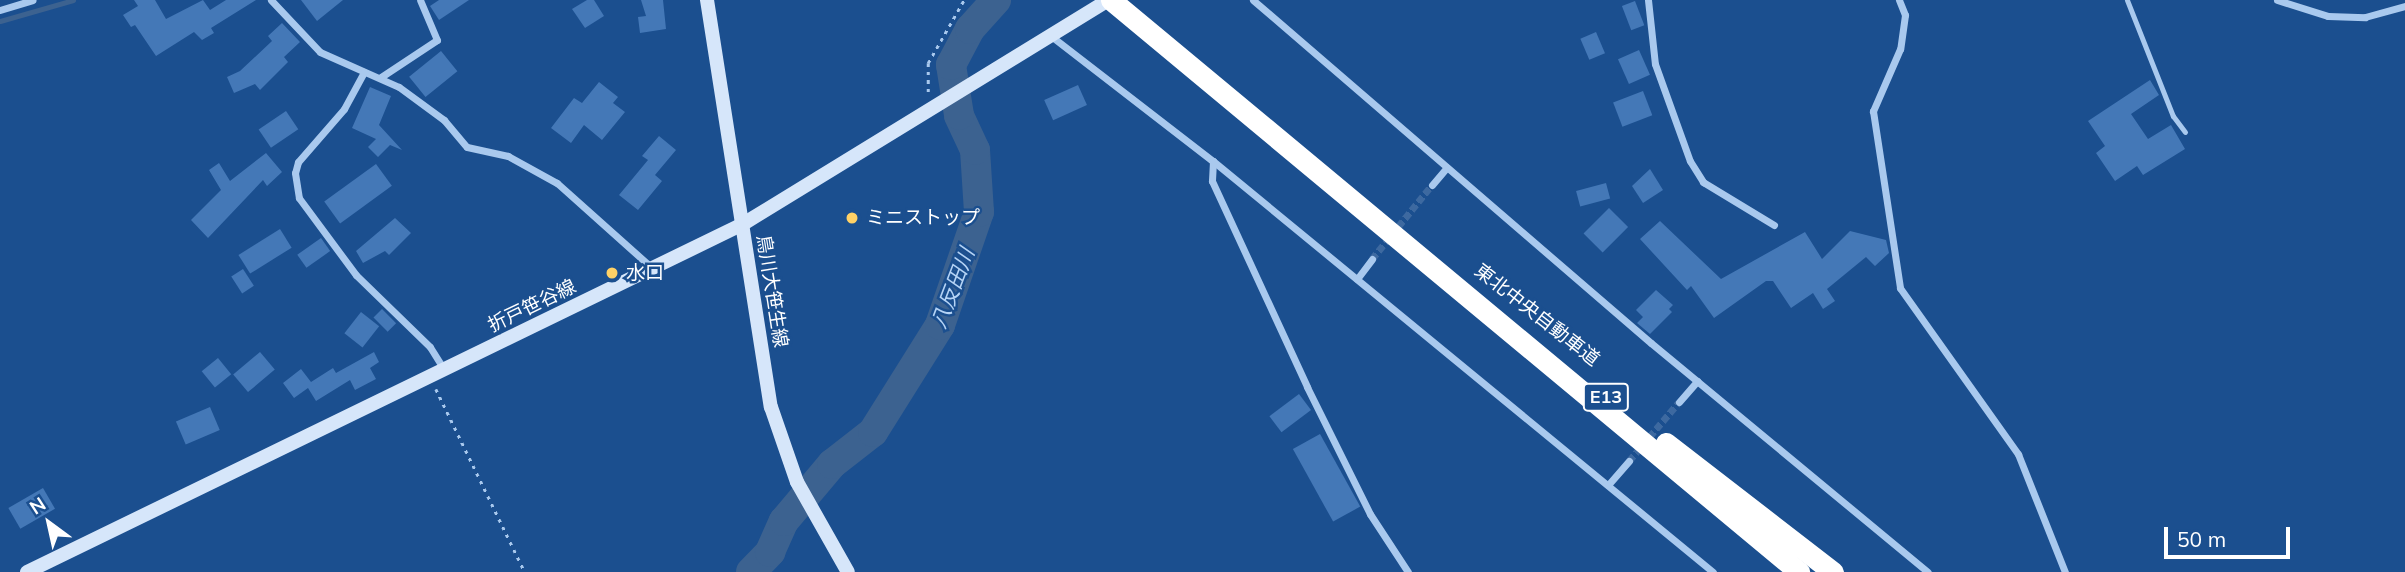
<!DOCTYPE html>
<meta charset="utf-8">
<style>
body{margin:0}
#map{position:relative;width:2405px;height:572px;overflow:hidden;background:#1b4f8f;font-family:Mulish,"Noto Sans JP",sans-serif}
div>[style]{position:absolute}
.stream>*{height:5px;margin:-2.5px;padding:0 2.5px;transform-origin:2.5px;border-radius:2.5px;background:#3c6290}
.river>*{height:30px;margin:-15px;padding:0 15px;transform-origin:15px;border-radius:15px;background:#3c6290}
.building>*{inset:0;background:#4478b7;transform-origin:0 0}
.street-tunnel>*{height:7px;margin-top:-3.5px;transform-origin:0;background:repeating-linear-gradient(90deg,#3d69a0 0 7px,transparent 0 10.5px)}
.path>*{height:2.5px;margin-top:-1.25px;transform-origin:0;background:repeating-linear-gradient(90deg,#a9c9ee 0 3.5px,transparent 0 8.5px)}
.lane>*{height:5px;margin:-2.5px;padding:0 2.5px;transform-origin:2.5px;border-radius:2.5px;background:#a9c9ee}
.street>*{height:7px;margin:-3.5px;padding:0 3.5px;transform-origin:3.5px;border-radius:3.5px;background:#a9c9ee}
.secondary>*{height:14px;margin:-7px;padding:0 7px;transform-origin:7px;border-radius:7px;background:#d6e6fa}
.highway>*{height:21px;margin:-10.5px;padding:0 10.5px;transform-origin:10.5px;border-radius:10.5px;background:#fff}
.dots>*{width:19px;height:19px;translate:-50% -50%;box-sizing:border-box;border:4px solid #1b4f8f;border-radius:50%}
span{translate:-50% -50%;white-space:nowrap;text-align:center;line-height:1.15;-webkit-text-stroke:5px #1b4f8f;paint-order:stroke}
.shield-label span{padding:2px 5px;background:#1b4f8f;border:2px solid;border-radius:5px;-webkit-text-stroke-width:0}
.shield-label{font-size:18px;color:#fff;font-weight:700}
.poi-label{font-size:19px;color:#fff}
.left{translate:0 -50%;text-align:left}
.street-label{font-size:19px;color:#fff}
.water-label{font-size:21px;color:#b5d3f5;font-style:italic}
.north{position:absolute;left:14px;top:488px;width:70px;height:70px;-webkit-text-stroke:5px #1b4f8f;paint-order:stroke;rotate:327deg;font-size:19px;font-weight:700;line-height:28px;text-align:center;color:#fff}
.north::after{content:'';display:block;margin:auto;width:24px;height:32px;background:#fff;clip-path:polygon(50% 0,100% 100%,50% 72%,0 100%)}
.scale{position:absolute;left:2164px;top:527px;width:126px;height:32px;box-sizing:border-box;border:4px solid #fff;border-top:0;padding-left:9px;font-size:21px;line-height:24px;white-space:nowrap;color:#fff;-webkit-text-stroke:5px #1b4f8f;paint-order:stroke}
</style>
<div id="map">
<div class="stream">
<div style="left:0;top:21px;width:76px;rotate:-16deg"></div>
</div>
<div class="river">
<div style="left:751px;top:572px;width:28px;rotate:-46deg"></div>
<div style="left:770px;top:552px;width:34px;rotate:-66deg"></div>
<div style="left:784px;top:521px;width:75px;rotate:-49.9deg"></div>
<div style="left:832px;top:464px;width:52px;rotate:-38deg"></div>
<div style="left:873px;top:432px;width:126px;rotate:-57.9deg"></div>
<div style="left:940px;top:325px;width:120px;rotate:-71deg"></div>
<div style="left:979px;top:212px;width:62px;rotate:-93.7deg"></div>
<div style="left:975px;top:150px;width:38px;rotate:-115deg"></div>
<div style="left:959px;top:115px;width:51px;rotate:-99.1deg"></div>
<div style="left:951px;top:65px;width:41px;rotate:-62.2deg"></div>
<div style="left:970px;top:29px;width:39px;rotate:-48deg"></div>
</div>
<div class="building">
<div style="clip-path:polygon(134px 0,155px 0,166px 19px,203px 0,210px 10px,226px 0,256px 0,211px 28px,214px 33px,202px 40px,194px 32px,156px 56px,135px 25px,131px 27px,123px 15px,138px 6px)"></div>
<div style="clip-path:polygon(301px 0,343px 0,317px 21px)"></div>
<div style="clip-path:polygon(439px 0,469px 0,439px 20px,430px 6px)"></div>
<div style="clip-path:polygon(587px 0,594px 0,604px 16px,585px 28px,572px 9px)"></div>
<div style="clip-path:polygon(641px 0,663px 0,666px 29px,640px 33px,638px 17px,646px 16px)"></div>
<div style="left:1635px;top:1px;width:26px;height:14px;rotate:69deg"></div>
<div style="clip-path:polygon(282px 23px,300px 42px,284px 57px,288px 62px,260px 90px,255px 84px,234px 93px,227px 77px,240px 71px,272px 41px,268px 36px)"></div>
<div style="left:1596px;top:32px;width:23px;height:17px;rotate:67deg"></div>
<div style="left:1639px;top:50px;width:27px;height:23px;rotate:66deg"></div>
<div style="left:441px;top:51px;width:26px;height:41px;rotate:51deg"></div>
<div style="clip-path:polygon(2150px 80px,2159px 95px,2131px 114px,2148px 139px,2171px 125px,2185px 149px,2143px 175px,2137px 166px,2115px 181px,2096px 153px,2105px 146px,2088px 121px)"></div>
<div style="clip-path:polygon(599px 82px,618px 97px,613px 103px,625px 112px,602px 140px,584px 125px,571px 143px,551px 128px,574px 98px,582px 103px)"></div>
<div style="left:1078px;top:85px;width:22px;height:37px;rotate:66deg"></div>
<div style="clip-path:polygon(370px 87px,391px 96px,379px 125px,402px 150px,390px 145px,378px 157px,368px 147px,376px 139px,352px 128px)"></div>
<div style="left:1643px;top:91px;width:26px;height:32px;rotate:69deg"></div>
<div style="left:286px;top:111px;width:22px;height:33px;rotate:56deg"></div>
<div style="clip-path:polygon(659px 136px,676px 150px,655px 175px,662px 181px,638px 210px,619px 195px,648px 160px,642px 156px)"></div>
<div style="clip-path:polygon(266px 153px,282px 172px,267px 186px,263px 180px,208px 238px,191px 220px,221px 190px,209px 170px,219px 163px,230px 181px)"></div>
<div style="left:376px;top:164px;width:27px;height:64px;rotate:54deg"></div>
<div style="clip-path:polygon(1650px 169px,1663px 190px,1643px 203px,1632px 186px)"></div>
<div style="left:1606px;top:183px;width:16px;height:31px;rotate:75deg"></div>
<div style="left:1609px;top:208px;width:27px;height:36px;rotate:45deg"></div>
<div style="clip-path:polygon(395px 218px,411px 233px,389px 255px,385px 251px,363px 263px,356px 251px)"></div>
<div style="clip-path:polygon(1660px 221px,1721px 279px,1805px 232px,1822px 259px,1850px 231px,1886px 240px,1889px 253px,1875px 266px,1866px 257px,1827px 289px,1835px 301px,1823px 309px,1813px 293px,1791px 308px,1773px 281px,1766px 281px,1714px 318px,1691px 286px,1687px 290px,1640px 239px)"></div>
<div style="left:280px;top:229px;width:22px;height:49px;rotate:58deg"></div>
<div style="left:321px;top:238px;width:16px;height:29px;rotate:55deg"></div>
<div style="left:243px;top:269px;width:20px;height:14px;rotate:57deg"></div>
<div style="clip-path:polygon(1656px 290px,1673px 305px,1669px 309px,1672px 312px,1650px 334px,1637px 323px,1643px 317px,1636px 310px)"></div>
<div style="left:382px;top:309px;width:20px;height:12px;rotate:45deg"></div>
<div style="left:361px;top:312px;width:23px;height:27px;rotate:38deg"></div>
<div style="left:260px;top:352px;width:23px;height:35px;rotate:50deg"></div>
<div style="clip-path:polygon(374px 352px,379px 362px,370px 368px,376px 379px,355px 390px,350px 380px,316px 401px,308px 388px,294px 398px,283px 383px,301px 369px,311px 382px,333px 368px,336px 373px)"></div>
<div style="left:218px;top:358px;width:21px;height:21px;rotate:51deg"></div>
<div style="left:1299px;top:394px;width:20px;height:37px;rotate:53deg"></div>
<div style="left:210px;top:407px;width:25px;height:37px;rotate:67deg"></div>
<div style="left:1320px;top:434px;width:83px;height:31px;rotate:61deg"></div>
<div style="left:43px;top:488px;width:24px;height:40px;rotate:60deg"></div>
</div>
<div class="street-tunnel">
<div style="left:1372px;top:259px;width:95px;rotate:-51deg"></div>
<div style="left:1629px;top:461px;width:77px;rotate:-49.7deg"></div>
</div>
<div class="path">
<div style="left:928px;top:92px;width:29px;rotate:-90deg"></div>
<div style="left:928px;top:63px;width:73px;rotate:-60.3deg"></div>
<div style="left:436px;top:389px;width:203px;rotate:64.1deg"></div>
</div>
<div class="lane">
<div style="left:2127px;top:0;width:125px;rotate:68.4deg"></div>
<div style="left:2173px;top:116px;width:20px;rotate:53deg"></div>
</div>
<div class="street">
<div style="left:271px;top:0;width:71px;rotate:46.7deg"></div>
<div style="left:320px;top:52px;width:86px;rotate:23.9deg"></div>
<div style="left:399px;top:87px;width:56px;rotate:36.3deg"></div>
<div style="left:444px;top:120px;width:35px;rotate:50deg"></div>
<div style="left:467px;top:147px;width:42px;rotate:12.4deg"></div>
<div style="left:508px;top:156px;width:56px;rotate:28.9deg"></div>
<div style="left:557px;top:183px;width:127px;rotate:41.8deg"></div>
<div style="left:1253px;top:0;width:525px;rotate:40.76deg"></div>
<div style="left:1651px;top:343px;width:359px;rotate:39.6deg"></div>
<div style="left:1648px;top:0;width:64px;rotate:83.8deg"></div>
<div style="left:1655px;top:64px;width:103px;rotate:70.2deg"></div>
<div style="left:1690px;top:161px;width:25px;rotate:58deg"></div>
<div style="left:1703px;top:182px;width:83px;rotate:31.2deg"></div>
<div style="left:1899px;top:0;width:16px;rotate:68deg"></div>
<div style="left:1905px;top:15px;width:34px;rotate:98deg"></div>
<div style="left:1900px;top:49px;width:68px;rotate:113.5deg"></div>
<div style="left:1873px;top:111px;width:179px;rotate:81.3deg"></div>
<div style="left:1900px;top:288px;width:204px;rotate:54.6deg"></div>
<div style="left:2018px;top:454px;width:127px;rotate:68.3deg"></div>
<div style="left:2277px;top:0;width:53px;rotate:17.4deg"></div>
<div style="left:2328px;top:16px;width:37px;rotate:2deg"></div>
<div style="left:2365px;top:17px;width:41px;rotate:-15.4deg"></div>
<div style="left:0;top:10px;width:34px;rotate:-17deg"></div>
<div style="left:1051px;top:36px;width:205px;rotate:37.7deg"></div>
<div style="left:1213px;top:161px;width:647px;rotate:39.42deg"></div>
<div style="left:364px;top:72px;width:42px;rotate:118.4deg"></div>
<div style="left:344px;top:109px;width:70px;rotate:131deg"></div>
<div style="left:298px;top:162px;width:11px;rotate:105deg"></div>
<div style="left:295px;top:173px;width:25px;rotate:81deg"></div>
<div style="left:299px;top:198px;width:96px;rotate:53.5deg"></div>
<div style="left:356px;top:275px;width:103px;rotate:44.2deg"></div>
<div style="left:430px;top:347px;width:26px;rotate:58deg"></div>
<div style="left:381px;top:77px;width:67px;rotate:-33.5deg"></div>
<div style="left:437px;top:40px;width:43px;rotate:-113deg"></div>
<div style="left:1213px;top:161px;width:20px;rotate:93deg"></div>
<div style="left:1212px;top:181px;width:227px;rotate:65.2deg"></div>
<div style="left:1307px;top:387px;width:142px;rotate:63.6deg"></div>
<div style="left:1370px;top:514px;width:69px;rotate:56.8deg"></div>
<div style="left:1432px;top:185px;width:23px;rotate:-50deg"></div>
<div style="left:1357px;top:279px;width:25px;rotate:-53deg"></div>
<div style="left:1679px;top:402px;width:28px;rotate:-49deg"></div>
<div style="left:1608px;top:485px;width:32px;rotate:-49deg"></div>
</div>
<div class="secondary">
<div style="left:707px;top:0;width:412px;rotate:81.1deg"></div>
<div style="left:771px;top:407px;width:79px;rotate:70.9deg"></div>
<div style="left:797px;top:482px;width:103px;rotate:60.5deg"></div>
<div style="left:27px;top:572px;width:796px;rotate:-25.92deg"></div>
<div style="left:743px;top:224px;width:429px;rotate:-31.5deg"></div>
</div>
<div class="highway">
<div style="left:1111px;top:0;width:895px;rotate:39.74deg"></div>
<div style="left:1666px;top:443px;width:211px;rotate:37.7deg"></div>
</div>
<div class="dots">
<div style="left:852px;top:218px;background:#ffd166"></div>
<div style="left:612px;top:273px;background:#ffd166"></div>
</div>
<div class="shield-label">
<span style="left:1606px;top:397px">E13</span>
</div>
<div class="poi-label">
<span class="left" style="left:866px;top:218px">ミニストップ</span>
<span class="left" style="left:626px;top:273px">水口</span>
</div>
<div class="street-label">
<span style="left:772px;top:291px;rotate:81deg">鳥川大笹生線</span>
<span style="left:532px;top:306px;rotate:-26deg">折戸笹谷線</span>
<span style="left:1537px;top:315px;rotate:38deg">東北中央自動車道</span>
</div>
<div class="water-label">
<span style="left:952px;top:288px;rotate:-69deg">八反田川</span>
</div>
<div class="north">N</div>
<div class="scale">50 m</div>
</div>
